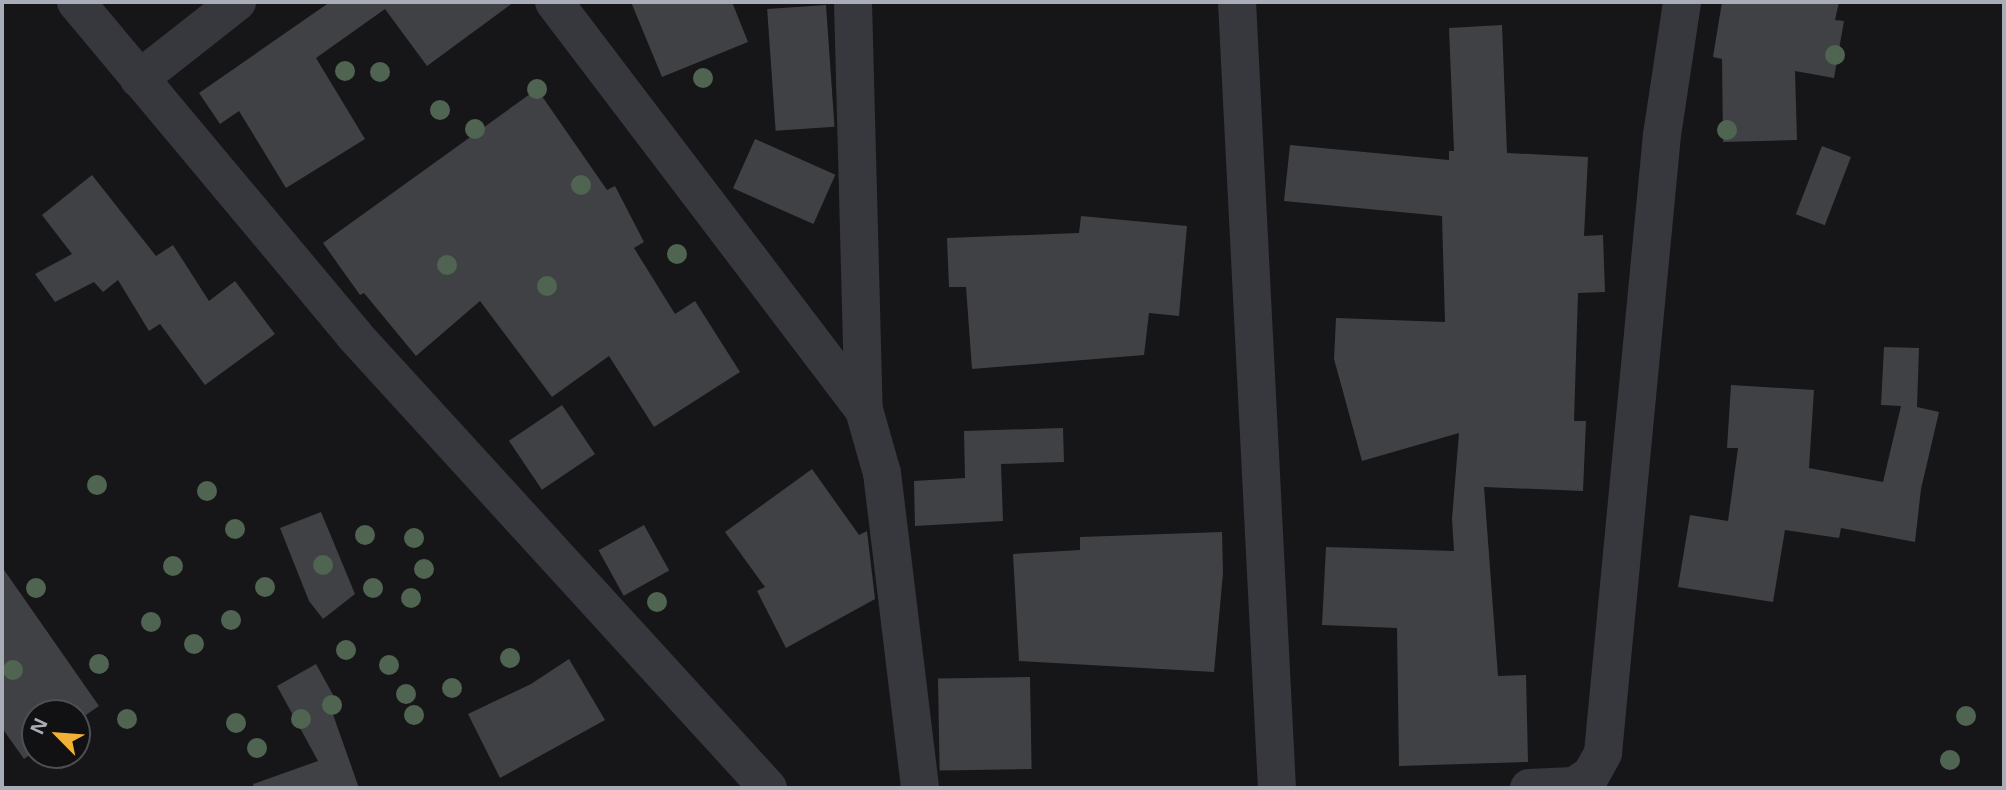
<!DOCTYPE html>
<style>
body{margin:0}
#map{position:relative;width:2006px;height:790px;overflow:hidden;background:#161618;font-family:"Noto Sans",sans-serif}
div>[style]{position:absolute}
.building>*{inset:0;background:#404145;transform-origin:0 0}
.street>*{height:38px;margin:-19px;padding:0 19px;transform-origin:19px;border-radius:19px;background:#37383d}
.trees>*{width:20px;height:20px;margin:-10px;border-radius:50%;background:#506452}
span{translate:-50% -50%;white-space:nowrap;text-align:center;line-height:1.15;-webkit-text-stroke:5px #111113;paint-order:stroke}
.frame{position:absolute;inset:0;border:4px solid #a8adb8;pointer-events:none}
.north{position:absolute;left:21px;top:699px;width:70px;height:70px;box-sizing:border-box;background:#111113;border:2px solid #4d4f55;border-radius:50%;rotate:295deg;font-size:19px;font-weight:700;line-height:28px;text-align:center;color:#a8adb8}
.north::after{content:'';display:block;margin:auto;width:24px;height:32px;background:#f2b134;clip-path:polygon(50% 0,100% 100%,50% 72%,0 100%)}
</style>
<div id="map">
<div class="building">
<div style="clip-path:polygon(330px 2px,514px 2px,427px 66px,385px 9px,316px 58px,365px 139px,286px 188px,239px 111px,220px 124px,199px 93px)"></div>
<div style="clip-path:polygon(631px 2px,732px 2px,748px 42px,662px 77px)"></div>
<div style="clip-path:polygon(1722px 2px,1839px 2px,1835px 20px,1844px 21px,1834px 78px,1795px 71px,1797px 140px,1723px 142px,1722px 59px,1713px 57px)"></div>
<div style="left:826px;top:5px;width:122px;height:59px;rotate:86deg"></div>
<div style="clip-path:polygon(1502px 25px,1507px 153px,1588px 157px,1584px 236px,1603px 235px,1605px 292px,1578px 293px,1574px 421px,1586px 421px,1583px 491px,1484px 487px,1498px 676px,1526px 675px,1528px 762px,1399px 766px,1397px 628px,1322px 625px,1326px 547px,1454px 551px,1452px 519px,1459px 433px,1362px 461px,1334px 359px,1336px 318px,1445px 322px,1442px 216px,1284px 201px,1290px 145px,1449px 160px,1449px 151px,1454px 151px,1449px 28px)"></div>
<div style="clip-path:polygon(537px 89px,607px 190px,615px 186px,644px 242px,634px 248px,675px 314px,695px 301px,740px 372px,654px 427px,609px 356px,552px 397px,480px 301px,416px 356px,364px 293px,360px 295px,323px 243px)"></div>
<div style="left:755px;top:139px;width:88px;height:54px;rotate:24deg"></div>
<div style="left:1822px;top:146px;width:31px;height:73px;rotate:21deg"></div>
<div style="clip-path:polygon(92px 175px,156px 256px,173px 245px,209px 301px,235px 281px,275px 334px,205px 385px,160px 324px,149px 331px,118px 280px,103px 292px,94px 282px,55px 302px,35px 274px,72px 254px,42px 215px)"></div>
<div style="clip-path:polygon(1081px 216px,1187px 226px,1179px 316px,1149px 313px,1144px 355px,972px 369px,966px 287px,949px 287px,947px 238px,1079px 233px)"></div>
<div style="clip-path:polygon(1884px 347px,1919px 348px,1917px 407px,1939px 412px,1921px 489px,1915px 542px,1841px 528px,1839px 538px,1785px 530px,1773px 602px,1678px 587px,1690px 515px,1728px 521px,1738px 448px,1727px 448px,1731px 385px,1814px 390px,1809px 468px,1883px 482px,1901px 406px,1881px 405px)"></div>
<div style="left:562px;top:405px;width:59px;height:64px;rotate:56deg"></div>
<div style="clip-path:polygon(1063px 428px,1064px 462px,1001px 464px,1003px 521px,915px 526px,914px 481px,965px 478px,964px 431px)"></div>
<div style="clip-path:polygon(812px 469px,859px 535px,867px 531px,875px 599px,786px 648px,757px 591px,765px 587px,725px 532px)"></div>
<div style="clip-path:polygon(321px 512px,355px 594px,323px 619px,309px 601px,280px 528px)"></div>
<div style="left:644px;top:525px;width:52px;height:52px;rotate:61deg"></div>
<div style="clip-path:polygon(1222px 532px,1223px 573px,1214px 672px,1019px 661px,1013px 554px,1080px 550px,1080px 537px)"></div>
<div style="clip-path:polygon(2px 567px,99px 706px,77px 721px,77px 713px,35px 713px,35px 751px,24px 759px,2px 728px)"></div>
<div style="clip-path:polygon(569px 659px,605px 720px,500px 778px,468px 714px,531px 684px)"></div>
<div style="clip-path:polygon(316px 664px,337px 702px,330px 706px,359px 788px,254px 788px,253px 784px,318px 761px,277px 686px)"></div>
<div style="left:1030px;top:677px;width:92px;height:92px;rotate:89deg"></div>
</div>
<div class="street">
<div style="left:76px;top:2px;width:434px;rotate:50.1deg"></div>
<div style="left:354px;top:335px;width:614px;rotate:47.58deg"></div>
<div style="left:554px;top:2px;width:512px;rotate:52.77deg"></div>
<div style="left:864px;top:410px;width:66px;rotate:74.1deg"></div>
<div style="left:882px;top:473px;width:317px;rotate:83.1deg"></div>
<div style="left:853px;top:2px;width:408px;rotate:88.5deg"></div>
<div style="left:1237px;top:2px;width:787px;rotate:87.09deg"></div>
<div style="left:139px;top:79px;width:125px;rotate:-38.2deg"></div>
<div style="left:1529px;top:788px;width:45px;rotate:-2.5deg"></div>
<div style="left:1574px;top:786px;width:20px;rotate:-33deg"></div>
<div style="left:1591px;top:775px;width:25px;rotate:-61deg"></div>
<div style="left:1603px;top:753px;width:621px;rotate:-84.55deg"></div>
<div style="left:1662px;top:135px;width:134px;rotate:-81.4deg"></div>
</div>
<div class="trees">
<div style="left:1835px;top:55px"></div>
<div style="left:345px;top:71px"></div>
<div style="left:380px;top:72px"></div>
<div style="left:703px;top:78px"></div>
<div style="left:537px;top:89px"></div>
<div style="left:440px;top:110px"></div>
<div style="left:475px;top:129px"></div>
<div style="left:1727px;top:130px"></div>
<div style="left:581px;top:185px"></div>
<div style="left:677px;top:254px"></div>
<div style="left:447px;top:265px"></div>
<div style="left:547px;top:286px"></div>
<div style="left:97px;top:485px"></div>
<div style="left:207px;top:491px"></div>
<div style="left:235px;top:529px"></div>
<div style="left:365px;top:535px"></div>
<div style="left:414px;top:538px"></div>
<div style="left:323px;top:565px"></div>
<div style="left:173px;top:566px"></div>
<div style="left:424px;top:569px"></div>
<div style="left:265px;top:587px"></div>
<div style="left:36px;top:588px"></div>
<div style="left:373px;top:588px"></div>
<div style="left:411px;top:598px"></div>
<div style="left:657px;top:602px"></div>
<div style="left:231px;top:620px"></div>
<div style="left:151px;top:622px"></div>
<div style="left:194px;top:644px"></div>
<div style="left:346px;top:650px"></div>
<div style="left:510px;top:658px"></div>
<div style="left:99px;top:664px"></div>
<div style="left:389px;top:665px"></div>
<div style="left:13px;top:670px"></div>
<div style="left:452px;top:688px"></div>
<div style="left:406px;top:694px"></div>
<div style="left:332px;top:705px"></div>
<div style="left:414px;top:715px"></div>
<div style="left:1966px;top:716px"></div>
<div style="left:127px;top:719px"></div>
<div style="left:301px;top:719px"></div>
<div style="left:236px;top:723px"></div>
<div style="left:257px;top:748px"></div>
<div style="left:1950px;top:760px"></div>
</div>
<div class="frame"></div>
<div class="north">N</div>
</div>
